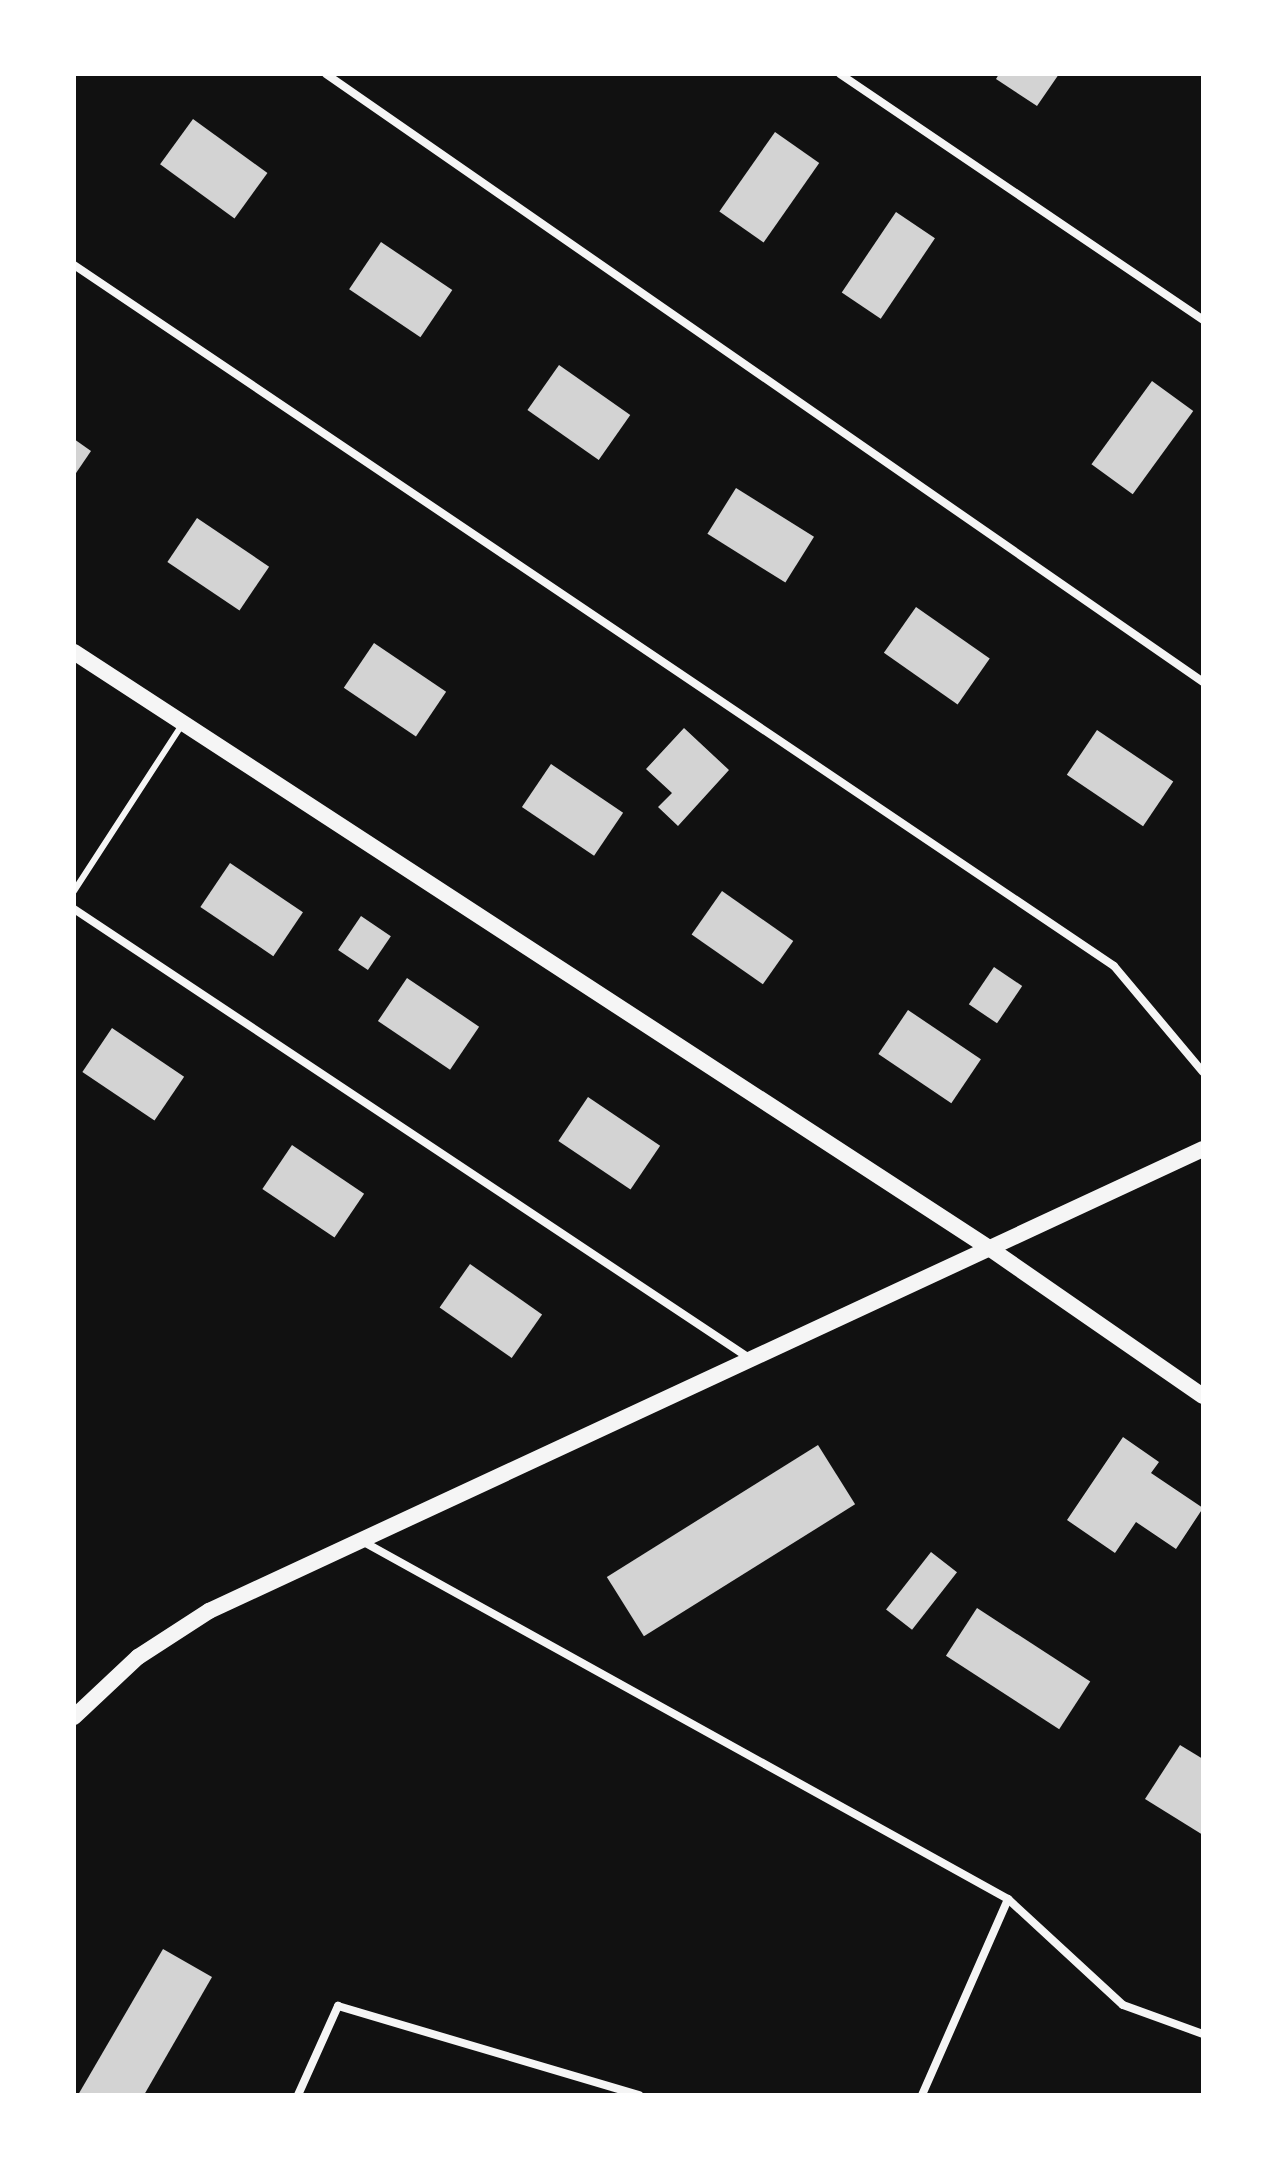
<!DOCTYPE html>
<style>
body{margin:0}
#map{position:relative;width:1277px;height:2169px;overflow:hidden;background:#111;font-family:Manrope,sans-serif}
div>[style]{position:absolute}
.building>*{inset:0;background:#d3d3d3;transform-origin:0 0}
.service>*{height:6px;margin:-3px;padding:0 3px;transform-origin:3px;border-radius:3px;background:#f5f5f5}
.minor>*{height:8px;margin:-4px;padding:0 4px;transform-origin:4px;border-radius:4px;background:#f5f5f5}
.secondary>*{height:16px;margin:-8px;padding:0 8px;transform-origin:8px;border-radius:8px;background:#f5f5f5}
span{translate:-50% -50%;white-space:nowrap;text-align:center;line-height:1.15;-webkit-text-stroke:7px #fff;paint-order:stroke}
.frame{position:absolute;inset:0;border:76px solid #fff;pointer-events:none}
</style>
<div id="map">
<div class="building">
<div style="clip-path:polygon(999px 74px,1059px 74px,1037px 106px,996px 79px)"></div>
<div style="left:193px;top:119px;width:92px;height:56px;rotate:36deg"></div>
<div style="left:775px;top:132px;width:54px;height:97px;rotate:35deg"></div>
<div style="left:896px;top:212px;width:47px;height:97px;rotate:34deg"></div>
<div style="left:381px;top:242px;width:86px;height:57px;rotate:34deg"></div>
<div style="left:559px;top:365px;width:87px;height:55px;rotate:35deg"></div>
<div style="left:1152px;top:381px;width:51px;height:103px;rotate:36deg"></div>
<div style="clip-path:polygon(74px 439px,91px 451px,74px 476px)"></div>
<div style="left:736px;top:488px;width:92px;height:54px;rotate:32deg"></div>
<div style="left:197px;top:518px;width:87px;height:53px;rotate:34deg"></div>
<div style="left:916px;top:607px;width:90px;height:56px;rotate:35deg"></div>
<div style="left:374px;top:643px;width:87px;height:54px;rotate:34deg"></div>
<div style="clip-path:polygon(684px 728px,729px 770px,678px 826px,658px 807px,672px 793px,646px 769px)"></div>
<div style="left:1097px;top:730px;width:92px;height:54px;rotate:34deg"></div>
<div style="left:551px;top:764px;width:87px;height:52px;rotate:34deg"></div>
<div style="left:230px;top:863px;width:88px;height:53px;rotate:34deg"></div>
<div style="left:722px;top:891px;width:87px;height:53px;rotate:35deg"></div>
<div style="left:361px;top:916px;width:36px;height:41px;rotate:34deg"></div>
<div style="left:994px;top:967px;width:34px;height:45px;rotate:34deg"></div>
<div style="left:407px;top:978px;width:87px;height:52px;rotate:34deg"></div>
<div style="left:908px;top:1010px;width:88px;height:53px;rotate:34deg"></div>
<div style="left:112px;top:1028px;width:87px;height:53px;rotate:34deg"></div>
<div style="left:588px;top:1097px;width:87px;height:53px;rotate:34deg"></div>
<div style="left:292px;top:1145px;width:87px;height:53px;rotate:34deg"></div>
<div style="left:470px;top:1264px;width:88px;height:53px;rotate:35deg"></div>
<div style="clip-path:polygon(1123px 1437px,1159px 1462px,1151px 1473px,1203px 1508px,1176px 1549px,1136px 1522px,1115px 1553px,1067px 1520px)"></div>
<div style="left:818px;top:1445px;width:70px;height:249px;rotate:58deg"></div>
<div style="left:931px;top:1552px;width:33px;height:73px;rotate:38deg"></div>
<div style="left:977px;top:1608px;width:135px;height:57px;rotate:33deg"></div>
<div style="clip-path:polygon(1180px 1745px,1203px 1759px,1203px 1835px,1145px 1799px)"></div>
<div style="clip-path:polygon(163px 1949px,212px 1977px,144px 2095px,78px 2095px)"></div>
</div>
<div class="service">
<div style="left:74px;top:891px;width:200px;rotate:-57deg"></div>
</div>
<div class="minor">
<div style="left:326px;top:74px;width:1067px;rotate:34.73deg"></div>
<div style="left:840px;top:74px;width:439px;rotate:34.1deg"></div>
<div style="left:74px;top:265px;width:1254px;rotate:33.98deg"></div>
<div style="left:1114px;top:966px;width:138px;rotate:50deg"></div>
<div style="left:74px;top:909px;width:811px;rotate:33.63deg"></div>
<div style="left:362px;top:1541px;width:739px;rotate:28.99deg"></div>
<div style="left:1008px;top:1899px;width:156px;rotate:42.7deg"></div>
<div style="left:1123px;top:2005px;width:85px;rotate:19.9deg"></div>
<div style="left:298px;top:2095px;width:98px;rotate:-65.8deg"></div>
<div style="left:338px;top:2006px;width:314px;rotate:16.5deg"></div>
<div style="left:922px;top:2095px;width:214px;rotate:-66.3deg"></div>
</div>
<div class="secondary">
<div style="left:74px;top:652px;width:1092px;rotate:33.08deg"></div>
<div style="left:989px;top:1248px;width:260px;rotate:34.7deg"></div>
<div style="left:74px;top:1717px;width:88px;rotate:-43.2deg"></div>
<div style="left:138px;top:1657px;width:85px;rotate:-32.9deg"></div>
<div style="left:209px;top:1611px;width:1096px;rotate:-24.93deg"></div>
</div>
<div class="frame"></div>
</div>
